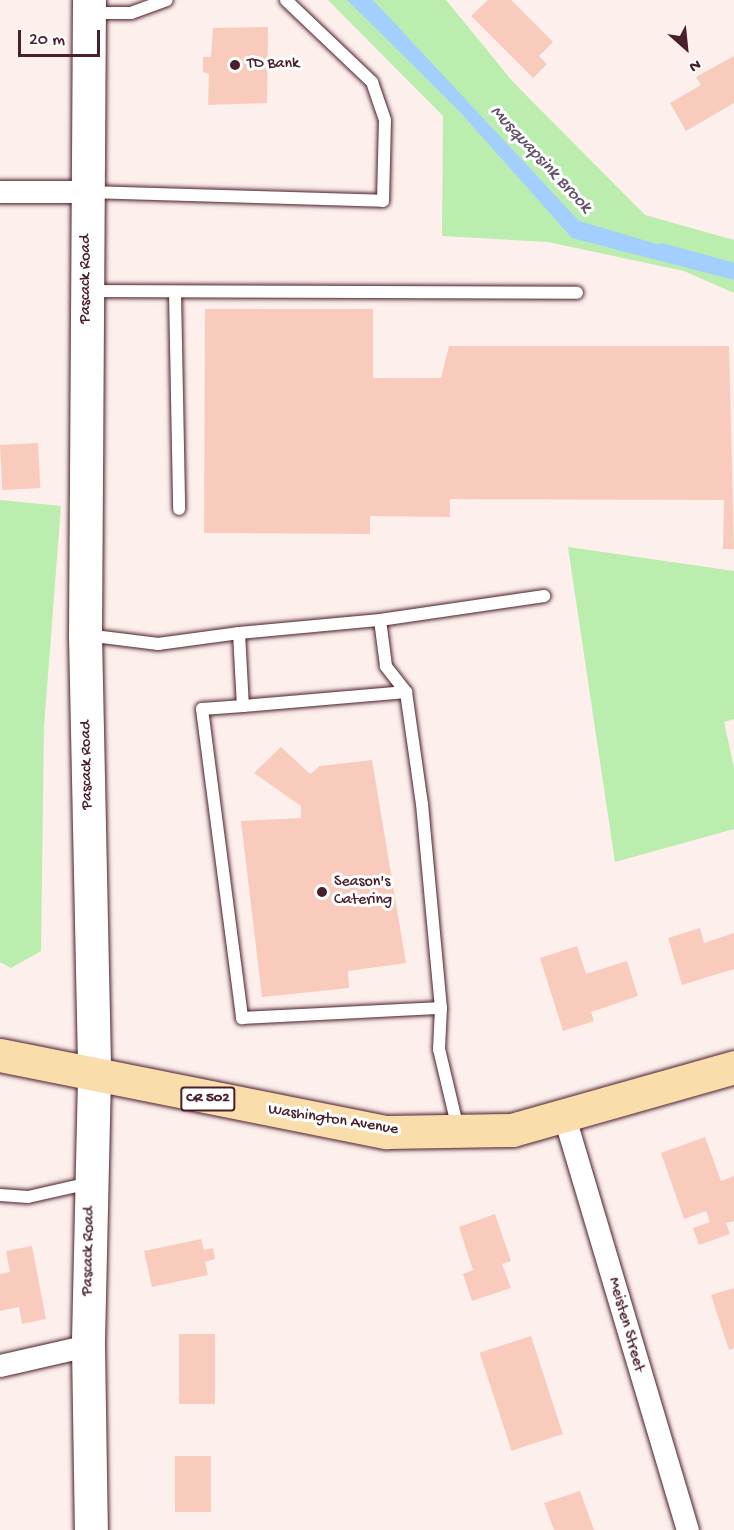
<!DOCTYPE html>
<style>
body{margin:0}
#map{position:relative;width:734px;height:1530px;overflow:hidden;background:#fdefeb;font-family:"Gochi Hand",sans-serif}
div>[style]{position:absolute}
.green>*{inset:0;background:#baedae}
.water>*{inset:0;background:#a2cffd}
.stream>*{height:8px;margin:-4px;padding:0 4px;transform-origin:4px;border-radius:4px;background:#a2cffd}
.building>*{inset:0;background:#f9cbbd;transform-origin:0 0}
.roads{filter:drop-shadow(0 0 2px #4a1f2b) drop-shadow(0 0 2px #4a1f2b)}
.lane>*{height:12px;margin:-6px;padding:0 6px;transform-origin:6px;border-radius:6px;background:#fff}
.street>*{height:22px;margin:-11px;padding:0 11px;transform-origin:11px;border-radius:11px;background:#fff}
.secondary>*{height:33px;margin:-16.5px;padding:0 16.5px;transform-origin:16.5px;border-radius:16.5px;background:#fff}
.primary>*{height:33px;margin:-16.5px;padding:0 16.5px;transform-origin:16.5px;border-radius:16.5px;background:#f9deab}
.dots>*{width:16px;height:16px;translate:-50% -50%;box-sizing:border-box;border:3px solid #fff;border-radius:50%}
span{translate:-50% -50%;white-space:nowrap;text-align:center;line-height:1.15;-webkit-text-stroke:6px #fff;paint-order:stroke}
.shield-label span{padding:2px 4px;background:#fff;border:2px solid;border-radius:4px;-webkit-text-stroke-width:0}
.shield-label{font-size:15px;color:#4a1f2b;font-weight:700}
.poi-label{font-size:16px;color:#4a1f2b}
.left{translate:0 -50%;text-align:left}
.street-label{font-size:16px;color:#4a1f2b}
.water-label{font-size:18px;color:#64546a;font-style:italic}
.north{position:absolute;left:656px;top:18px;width:60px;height:60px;-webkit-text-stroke:4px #fff;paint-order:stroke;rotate:153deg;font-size:16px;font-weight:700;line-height:24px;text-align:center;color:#4a1f2b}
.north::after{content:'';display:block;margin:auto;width:21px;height:27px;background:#4a1f2b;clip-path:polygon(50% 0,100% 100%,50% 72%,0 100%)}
.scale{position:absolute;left:18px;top:30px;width:82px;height:27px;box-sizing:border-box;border:3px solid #4a1f2b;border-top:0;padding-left:8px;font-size:18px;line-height:21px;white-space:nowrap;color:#4a1f2b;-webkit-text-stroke:4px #fff;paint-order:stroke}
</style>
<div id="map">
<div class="green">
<div style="clip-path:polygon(328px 0,446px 0,513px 82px,645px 215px,734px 240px,734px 293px,684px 271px,548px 242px,442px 236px,443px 116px)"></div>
<div style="clip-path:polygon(0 500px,61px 506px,44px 727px,41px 951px,11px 968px,0 962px)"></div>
<div style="clip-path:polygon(568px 547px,734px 571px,734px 719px,724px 722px,734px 768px,734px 829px,615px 862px)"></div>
</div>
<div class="water">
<div style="clip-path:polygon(347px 0,373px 0,579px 221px,734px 267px,734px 280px,572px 238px,459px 111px)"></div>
</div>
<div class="stream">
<div style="left:662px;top:247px;width:75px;rotate:15.5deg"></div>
</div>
<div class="building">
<div style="clip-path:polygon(488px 0,511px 0,553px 42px,539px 56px,547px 64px,533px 78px,471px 16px)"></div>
<div style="clip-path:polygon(268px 27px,267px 103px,208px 105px,209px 74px,203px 72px,203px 57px,211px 57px,213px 28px)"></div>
<div style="clip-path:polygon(734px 56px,734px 103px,686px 131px,670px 103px,701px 85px,696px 77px)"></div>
<div style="clip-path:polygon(205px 309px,373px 309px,373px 378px,441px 378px,449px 346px,729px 346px,734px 549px,723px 549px,724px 500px,450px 499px,450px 517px,370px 516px,370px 534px,204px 533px)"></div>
<div style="left:38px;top:443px;width:45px;height:38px;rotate:87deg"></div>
<div style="clip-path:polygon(281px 747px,310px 774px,320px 766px,372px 760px,406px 963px,348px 971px,349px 988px,262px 997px,241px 821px,301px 818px,301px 806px,254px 773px)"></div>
<div style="clip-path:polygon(700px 928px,704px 943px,734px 933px,734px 969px,682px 985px,668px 938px)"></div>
<div style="clip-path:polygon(577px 946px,586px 974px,627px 961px,638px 996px,591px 1012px,594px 1021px,563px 1031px,540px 958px)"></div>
<div style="clip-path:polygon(705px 1137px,721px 1181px,734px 1176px,734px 1221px,726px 1223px,730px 1234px,699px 1245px,693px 1228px,710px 1222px,706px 1211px,684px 1219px,661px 1153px)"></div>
<div style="clip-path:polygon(495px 1214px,511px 1261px,502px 1264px,511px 1288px,472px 1301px,463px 1274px,473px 1270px,459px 1227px)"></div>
<div style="clip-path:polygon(201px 1239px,204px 1250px,213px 1248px,215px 1259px,205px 1262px,208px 1275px,152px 1287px,144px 1251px)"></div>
<div style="clip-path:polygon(32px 1246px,46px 1319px,22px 1324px,19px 1307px,0 1311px,0 1274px,10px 1272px,6px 1251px)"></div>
<div style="clip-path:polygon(734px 1288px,734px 1348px,729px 1350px,711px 1295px)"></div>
<div style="left:179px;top:1334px;width:36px;height:70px"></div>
<div style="left:531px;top:1336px;width:103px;height:54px;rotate:72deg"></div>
<div style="left:175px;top:1456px;width:36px;height:56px"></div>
<div style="clip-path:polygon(580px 1491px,594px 1530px,554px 1530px,544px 1503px)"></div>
</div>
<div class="roads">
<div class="lane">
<div style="left:89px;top:13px;width:42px"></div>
<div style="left:131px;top:13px;width:38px;rotate:-20deg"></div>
<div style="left:88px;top:192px;width:295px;rotate:1.7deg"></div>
<div style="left:383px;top:201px;width:81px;rotate:-88.6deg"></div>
<div style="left:385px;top:120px;width:40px;rotate:-108.9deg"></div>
<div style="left:372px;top:82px;width:119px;rotate:-136.4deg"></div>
<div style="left:90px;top:291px;width:487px;rotate:0.2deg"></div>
<div style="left:175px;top:292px;width:217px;rotate:88.9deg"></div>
<div style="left:239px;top:633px;width:142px;rotate:-5.3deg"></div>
<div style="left:86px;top:635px;width:73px;rotate:7.1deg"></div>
<div style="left:158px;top:644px;width:82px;rotate:-7.7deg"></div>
<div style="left:239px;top:633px;width:73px;rotate:86.9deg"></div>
<div style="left:243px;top:706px;width:164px;rotate:-4.9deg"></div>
<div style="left:406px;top:692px;width:113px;rotate:81.9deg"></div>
<div style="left:422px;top:804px;width:205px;rotate:84.7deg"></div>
<div style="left:441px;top:1008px;width:41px;rotate:92.8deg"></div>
<div style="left:439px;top:1049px;width:82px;rotate:76.6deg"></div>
<div style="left:406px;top:692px;width:33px;rotate:-128deg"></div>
<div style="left:386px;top:666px;width:46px;rotate:-97.4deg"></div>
<div style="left:380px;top:620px;width:166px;rotate:-8.3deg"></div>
<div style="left:243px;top:706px;width:41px;rotate:175.8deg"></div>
<div style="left:202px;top:709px;width:312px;rotate:82.6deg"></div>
<div style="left:242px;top:1018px;width:199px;rotate:-2.9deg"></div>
<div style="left:0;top:1195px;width:28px;rotate:4deg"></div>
<div style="left:28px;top:1197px;width:64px;rotate:-12.7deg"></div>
</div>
<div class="street">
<div style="left:0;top:192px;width:87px"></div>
<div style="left:565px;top:1118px;width:430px;rotate:73.4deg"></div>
<div style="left:0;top:1366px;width:90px;rotate:-12.8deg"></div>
</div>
<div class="secondary">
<div style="left:89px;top:0;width:635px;rotate:90.36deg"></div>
<div style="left:85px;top:635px;width:441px;rotate:88.8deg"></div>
<div style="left:94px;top:1076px;width:270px;rotate:91.3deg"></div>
<div style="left:88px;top:1346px;width:184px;rotate:89.1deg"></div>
</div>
<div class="primary">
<div style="left:0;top:1055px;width:394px;rotate:11.3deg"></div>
<div style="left:386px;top:1132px;width:126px;rotate:-0.9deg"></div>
<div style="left:512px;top:1130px;width:231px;rotate:-15.8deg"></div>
</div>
</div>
<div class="dots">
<div style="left:235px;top:65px;background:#4a1f2b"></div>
<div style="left:322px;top:892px;background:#4a1f2b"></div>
</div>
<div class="shield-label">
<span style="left:208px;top:1099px">CR 502</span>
</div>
<div class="poi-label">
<span class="left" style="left:247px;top:65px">TD Bank</span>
<span class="left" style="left:334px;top:892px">Season's<br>Catering</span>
</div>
<div class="street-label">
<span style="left:87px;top:279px;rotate:-90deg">Pascack Road</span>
<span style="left:88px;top:765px;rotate:-91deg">Pascack Road</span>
<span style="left:333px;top:1121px;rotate:9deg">Washington Avenue</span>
<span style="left:90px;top:1251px;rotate:-89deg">Pascack Road</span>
<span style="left:625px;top:1325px;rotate:74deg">Meisten Street</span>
</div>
<div class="water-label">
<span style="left:540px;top:160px;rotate:47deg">Musquapsink Brook</span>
</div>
<div class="north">N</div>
<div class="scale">20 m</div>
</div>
